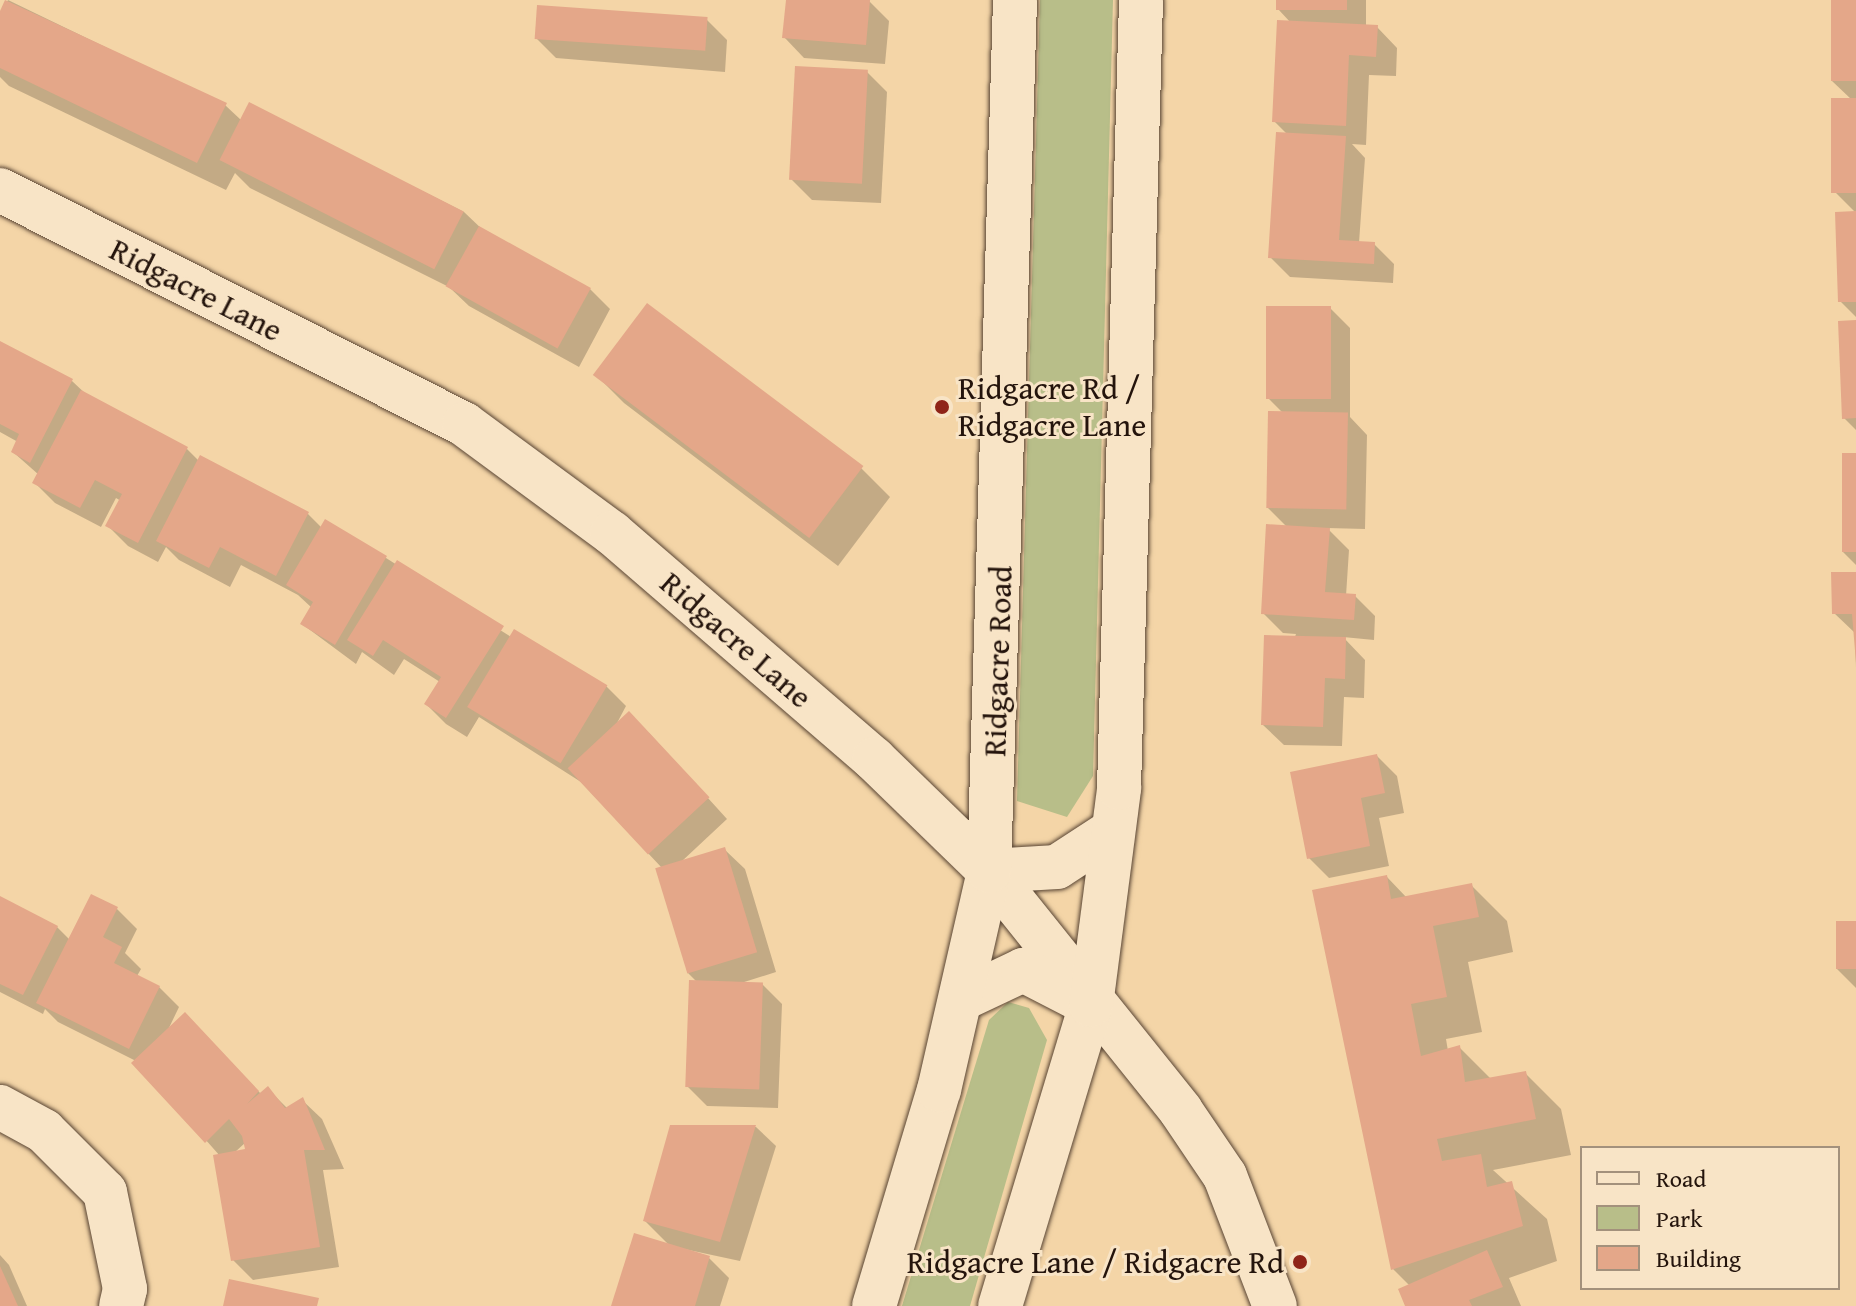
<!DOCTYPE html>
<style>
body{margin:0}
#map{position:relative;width:1856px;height:1306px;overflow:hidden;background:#f4d5a7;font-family:"Gentium Book Plus",serif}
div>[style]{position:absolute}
.green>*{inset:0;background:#b8be89}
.shadow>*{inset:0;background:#0003}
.building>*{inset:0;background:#e4a789;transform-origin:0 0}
.roads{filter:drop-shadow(0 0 2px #584433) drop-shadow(0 0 2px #584433)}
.minor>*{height:44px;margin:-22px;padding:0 22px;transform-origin:22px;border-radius:22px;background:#f8e4c6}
.tertiary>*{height:44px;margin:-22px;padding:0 22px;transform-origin:22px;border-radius:22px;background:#f8e4c6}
.dots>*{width:22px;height:22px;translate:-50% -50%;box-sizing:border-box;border:4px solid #f8e4c6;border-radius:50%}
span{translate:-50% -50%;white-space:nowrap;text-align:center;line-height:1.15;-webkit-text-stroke:6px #f8e4c6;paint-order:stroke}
.street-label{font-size:32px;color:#24140c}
.poi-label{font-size:32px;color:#24140c}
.left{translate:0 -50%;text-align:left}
.right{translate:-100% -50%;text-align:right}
.legend{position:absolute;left:1580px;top:1146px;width:260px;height:144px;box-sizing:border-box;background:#f8e4c6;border:2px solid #a3917c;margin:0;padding:10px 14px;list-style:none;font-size:24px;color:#24140c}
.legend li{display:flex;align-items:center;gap:16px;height:40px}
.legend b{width:40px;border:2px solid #a3917c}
</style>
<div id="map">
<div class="green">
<div style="clip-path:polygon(1040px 0,1113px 0,1093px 776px,1067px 817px,1017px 801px)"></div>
<div style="clip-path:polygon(1008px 1002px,1029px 1008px,1047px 1040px,970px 1306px,902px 1306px,989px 1020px)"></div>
</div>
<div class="shadow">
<div style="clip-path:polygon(8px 0,225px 105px,241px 120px,249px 104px,464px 212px,484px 231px,590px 289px,610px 309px,579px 367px,469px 306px,449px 287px,250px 188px,235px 173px,226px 190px,9px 86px,0 77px,0 15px)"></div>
<div style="clip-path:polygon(788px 0,869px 1px,889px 21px,885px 64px,804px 58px,784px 37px)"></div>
<div style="clip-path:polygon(1278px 0,1366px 0,1366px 27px,1377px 27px,1397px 48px,1396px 76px,1369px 75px,1366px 145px,1352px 144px,1365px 158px,1359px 243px,1374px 244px,1394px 264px,1393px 283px,1290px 277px,1270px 257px,1287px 134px,1274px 121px,1291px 23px,1278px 9px)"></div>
<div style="clip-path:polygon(1833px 0,1856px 0,1856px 213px,1836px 193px,1852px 100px,1832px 81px)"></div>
<div style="clip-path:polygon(707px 20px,727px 40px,725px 72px,556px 58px,536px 38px)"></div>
<div style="clip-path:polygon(867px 72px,887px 92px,881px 203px,812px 200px,792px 180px)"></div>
<div style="clip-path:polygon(1856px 213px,1856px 317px,1840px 301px)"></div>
<div style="clip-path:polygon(1330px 308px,1350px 328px,1350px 417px,1367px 435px,1365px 529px,1327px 528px,1349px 550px,1346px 596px,1355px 596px,1375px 616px,1374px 640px,1343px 637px,1365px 660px,1364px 698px,1344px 697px,1342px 746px,1284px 745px,1263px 725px,1296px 634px,1283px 633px,1263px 613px,1287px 527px,1267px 507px,1283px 413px,1268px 398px)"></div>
<div style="clip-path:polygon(1856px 322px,1856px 430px,1844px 418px)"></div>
<div style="clip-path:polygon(0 343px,72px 381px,88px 396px,187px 449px,199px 461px,308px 514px,322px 528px,386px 558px,511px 637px,606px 686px,626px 706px,616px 725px,649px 733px,727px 819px,681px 862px,724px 849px,745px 869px,776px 972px,741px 983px,762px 984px,782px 1004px,778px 1108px,707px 1106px,687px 1086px,698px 983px,688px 973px,662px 868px,581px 782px,479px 717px,467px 737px,446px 724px,426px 704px,440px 682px,404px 659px,394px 675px,362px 652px,356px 664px,302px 624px,312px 608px,298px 595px,241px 565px,230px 587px,179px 560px,166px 547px,158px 562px,128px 546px,108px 526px,121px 501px,116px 498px,101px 527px,55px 503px,35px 483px,39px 475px,13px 452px,18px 442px,0 432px)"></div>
<div style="clip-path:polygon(596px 375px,861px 468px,890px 497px,838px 566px,624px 403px)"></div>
<div style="clip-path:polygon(1856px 455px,1856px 565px,1842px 551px)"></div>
<div style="clip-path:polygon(1856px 574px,1856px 668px,1855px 633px,1834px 613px)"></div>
<div style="clip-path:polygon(1377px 756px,1397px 776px,1404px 813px,1379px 818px,1389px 866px,1329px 878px,1309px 858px)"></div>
<div style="clip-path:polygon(1387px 877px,1407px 898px,1471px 885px,1507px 921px,1513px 952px,1468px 962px,1482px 1032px,1446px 1039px,1448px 1051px,1460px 1048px,1491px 1079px,1525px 1073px,1561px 1109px,1571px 1155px,1493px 1170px,1547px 1219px,1557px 1261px,1509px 1278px,1521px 1306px,1407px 1306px,1410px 1286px,1393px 1269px)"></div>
<div style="clip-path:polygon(evenodd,92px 897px,117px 909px,137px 929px,125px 953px,141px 969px,137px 976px,159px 987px,179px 1007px,167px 1032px,205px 1035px,261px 1094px,268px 1089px,288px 1109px,302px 1100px,322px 1119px,344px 1169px,323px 1170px,339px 1267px,253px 1280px,233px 1260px,220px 1156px,136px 1061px,58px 1022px,45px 1009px,43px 1014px,0 992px,0 898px,57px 927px,70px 940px,92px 897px,246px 1142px,247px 1151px,234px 1153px,246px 1142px)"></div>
<div style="clip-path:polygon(1856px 923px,1856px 988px,1837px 969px)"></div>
<div style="clip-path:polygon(672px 1127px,756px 1127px,776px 1146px,740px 1261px,670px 1246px,645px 1221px)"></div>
<div style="clip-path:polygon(0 1255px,9px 1265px,27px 1306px,0 1306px)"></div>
<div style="clip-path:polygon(709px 1258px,729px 1278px,720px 1306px,614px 1306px)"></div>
</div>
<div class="building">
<div style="clip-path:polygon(5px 0,227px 103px,197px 163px,0 68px,0 11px)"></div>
<div style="clip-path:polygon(786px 0,870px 0,866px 45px,782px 38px)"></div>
<div style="left:1276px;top:0;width:71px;height:10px"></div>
<div style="left:1831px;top:0;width:25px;height:81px"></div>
<div style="left:537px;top:5px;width:171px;height:34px;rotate:4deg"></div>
<div style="clip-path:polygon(1277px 20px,1378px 25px,1376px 57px,1349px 55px,1346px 126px,1272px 122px)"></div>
<div style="left:795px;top:66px;width:73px;height:114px;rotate:3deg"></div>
<div style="left:1856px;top:98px;width:95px;height:25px;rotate:90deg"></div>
<div style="left:249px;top:102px;width:241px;height:65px;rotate:27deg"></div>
<div style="clip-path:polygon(1276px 132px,1346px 136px,1339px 240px,1375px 242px,1374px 264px,1268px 258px)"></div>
<div style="clip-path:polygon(1856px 211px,1856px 302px,1838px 302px,1835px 212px)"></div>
<div style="left:479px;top:226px;width:128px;height:69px;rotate:29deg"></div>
<div style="left:647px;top:303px;width:271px;height:90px;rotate:37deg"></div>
<div style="left:1266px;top:306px;width:65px;height:93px"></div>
<div style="clip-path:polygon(1856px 320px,1856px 418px,1842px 419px,1838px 321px)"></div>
<div style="clip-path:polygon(0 341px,73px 379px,30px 463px,11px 452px,19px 434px,0 424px)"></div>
<div style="clip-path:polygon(81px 390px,188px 447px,138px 543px,105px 526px,122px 494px,95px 480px,80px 508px,32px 483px)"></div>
<div style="left:1268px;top:411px;width:80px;height:97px;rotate:1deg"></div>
<div style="left:1842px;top:453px;width:14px;height:99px"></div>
<div style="clip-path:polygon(200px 455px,309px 512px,276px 576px,220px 547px,209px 568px,156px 541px)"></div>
<div style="clip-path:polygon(325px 519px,387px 556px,335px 645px,300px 624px,313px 602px,286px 585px)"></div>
<div style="clip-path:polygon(1266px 524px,1330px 528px,1325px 592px,1356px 594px,1354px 620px,1261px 614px)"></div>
<div style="clip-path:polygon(397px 560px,504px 626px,446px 718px,424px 704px,441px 677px,383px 640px,373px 656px,347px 640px)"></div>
<div style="clip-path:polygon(1831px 572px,1856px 572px,1856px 663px,1852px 614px,1832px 614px)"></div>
<div style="left:514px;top:629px;width:109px;height:91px;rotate:31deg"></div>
<div style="clip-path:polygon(1264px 635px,1346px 637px,1345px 679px,1325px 678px,1323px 727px,1261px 725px)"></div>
<div style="left:629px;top:711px;width:118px;height:84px;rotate:47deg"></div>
<div style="clip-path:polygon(1377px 754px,1385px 793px,1361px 798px,1370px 846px,1307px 859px,1290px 772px)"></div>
<div style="left:725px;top:847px;width:110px;height:73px;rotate:73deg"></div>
<div style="clip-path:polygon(1387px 875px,1391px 899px,1472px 883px,1479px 917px,1433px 926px,1447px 997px,1411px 1004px,1421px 1056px,1460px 1045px,1465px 1082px,1526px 1071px,1536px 1119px,1437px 1139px,1442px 1161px,1481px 1154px,1487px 1187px,1512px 1181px,1523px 1226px,1391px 1270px,1312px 890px)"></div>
<div style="clip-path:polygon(91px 894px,118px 907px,103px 937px,122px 947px,114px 963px,160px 986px,129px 1049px,36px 1003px)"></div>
<div style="clip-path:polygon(0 896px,58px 926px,23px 995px,0 984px)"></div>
<div style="left:1836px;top:921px;width:20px;height:48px"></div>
<div style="left:689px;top:980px;width:74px;height:107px;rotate:2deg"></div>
<div style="clip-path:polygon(185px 1012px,259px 1091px,247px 1104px,268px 1086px,285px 1108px,303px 1097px,325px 1150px,304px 1150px,320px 1247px,231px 1261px,213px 1155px,245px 1149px,242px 1136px,229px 1119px,205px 1143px,131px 1063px)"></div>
<div style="clip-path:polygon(670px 1125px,756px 1125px,720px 1242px,643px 1221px)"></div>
<div style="clip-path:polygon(634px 1233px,710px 1256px,695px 1306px,611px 1306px)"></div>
<div style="clip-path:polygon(1487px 1250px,1503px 1287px,1469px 1300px,1472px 1306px,1405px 1306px,1398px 1289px)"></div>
<div style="clip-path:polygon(0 1266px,18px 1306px,0 1306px)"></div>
<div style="clip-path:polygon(229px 1279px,319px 1298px,317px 1306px,223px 1306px)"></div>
</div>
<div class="roads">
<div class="minor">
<div style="left:0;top:1107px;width:50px;rotate:28.6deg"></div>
<div style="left:44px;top:1131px;width:86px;rotate:45deg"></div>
<div style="left:105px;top:1192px;width:99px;rotate:78.3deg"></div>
<div style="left:125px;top:1289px;width:17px;rotate:103deg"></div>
</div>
<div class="tertiary">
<div style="left:0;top:190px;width:520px;rotate:26.76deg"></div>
<div style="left:464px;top:424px;width:184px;rotate:36.4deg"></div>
<div style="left:612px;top:533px;width:346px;rotate:40.8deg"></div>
<div style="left:874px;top:759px;width:161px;rotate:44.2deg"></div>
<div style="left:989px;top:871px;width:307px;rotate:51.3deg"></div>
<div style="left:1181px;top:1111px;width:78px;rotate:55.9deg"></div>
<div style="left:1225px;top:1176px;width:139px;rotate:69deg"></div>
<div style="left:989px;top:871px;width:68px;rotate:-3.4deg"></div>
<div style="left:1057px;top:867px;width:66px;rotate:-33.2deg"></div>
<div style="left:962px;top:999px;width:68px;rotate:-25.4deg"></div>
<div style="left:1023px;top:970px;width:65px;rotate:27.3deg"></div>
<div style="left:874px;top:1306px;width:226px;rotate:-73.3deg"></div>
<div style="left:939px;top:1090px;width:225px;rotate:-77.1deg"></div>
<div style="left:989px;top:871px;width:871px;rotate:-88.29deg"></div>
<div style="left:1000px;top:1306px;width:314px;rotate:-73.2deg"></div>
<div style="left:1091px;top:1005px;width:219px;rotate:-82.6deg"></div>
<div style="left:1119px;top:788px;width:788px;rotate:-88.4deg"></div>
</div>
</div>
<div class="dots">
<div style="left:942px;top:407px;background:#8f2418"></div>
<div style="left:1300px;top:1262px;background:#8f2418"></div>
</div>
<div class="street-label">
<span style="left:196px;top:290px;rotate:27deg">Ridgacre Lane</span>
<span style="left:736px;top:640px;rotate:41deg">Ridgacre Lane</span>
<span style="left:998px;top:661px;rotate:-88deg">Ridgacre Road</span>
</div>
<div class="poi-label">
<span class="left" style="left:958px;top:407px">Ridgacre Rd /<br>Ridgacre Lane</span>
<span class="right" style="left:1284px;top:1262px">Ridgacre Lane / Ridgacre Rd</span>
</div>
<ul class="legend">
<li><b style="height:10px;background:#f8e4c6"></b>Road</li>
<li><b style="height:22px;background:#b8be89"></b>Park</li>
<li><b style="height:22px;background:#e4a789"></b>Building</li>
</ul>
</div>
